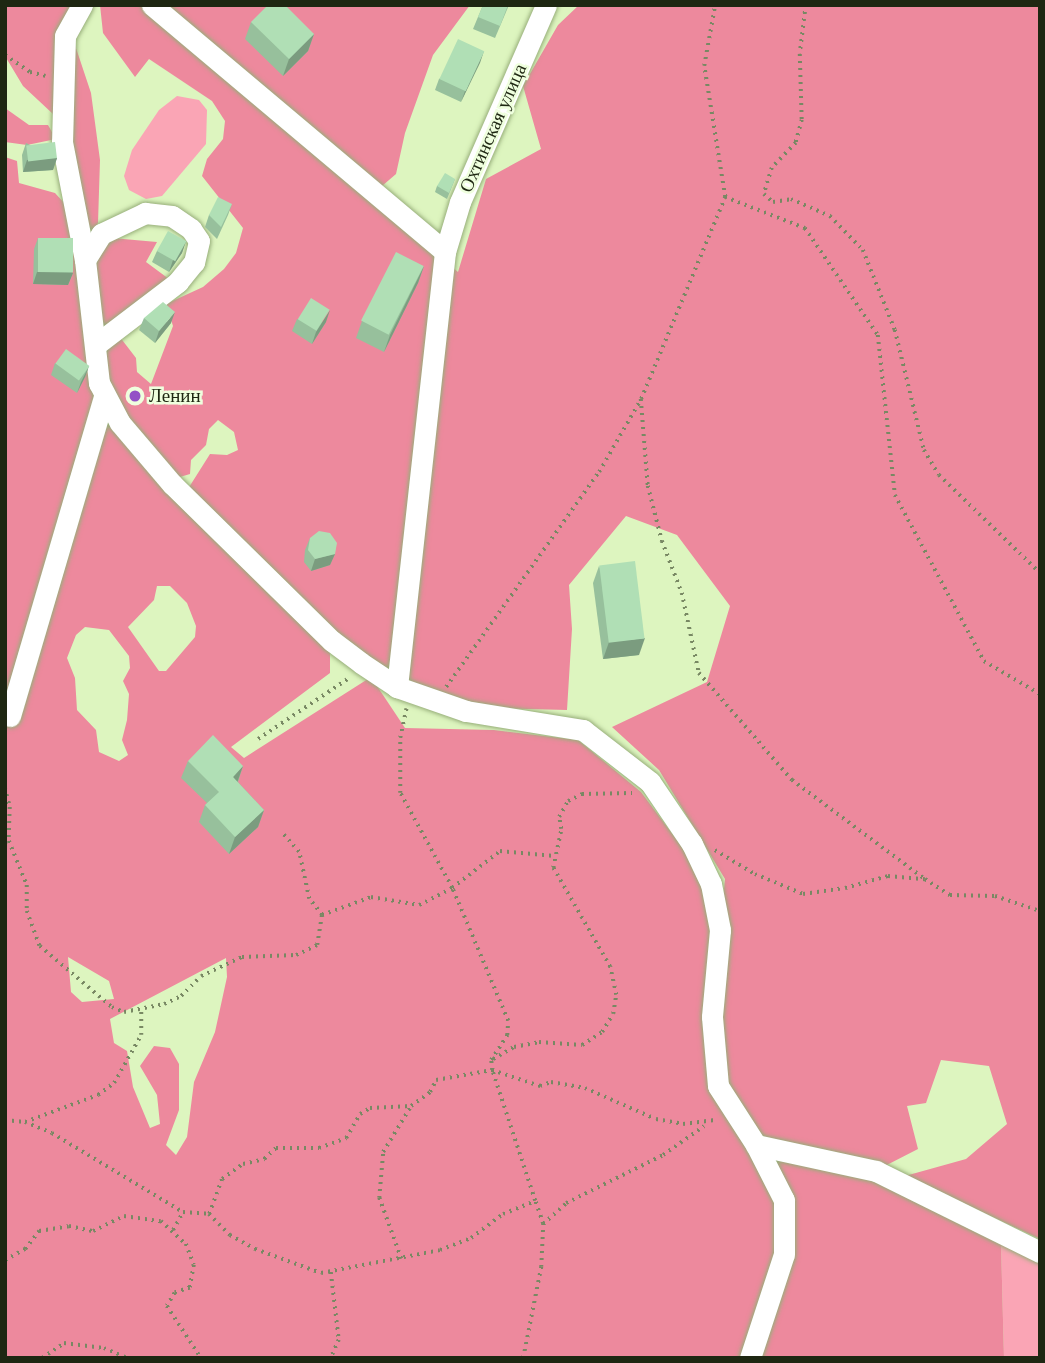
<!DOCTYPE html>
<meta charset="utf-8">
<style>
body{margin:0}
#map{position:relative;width:1045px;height:1363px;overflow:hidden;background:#ddf5bf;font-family:"Libre Baskerville",serif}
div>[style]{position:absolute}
.green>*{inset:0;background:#faa5b5}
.forest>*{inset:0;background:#ed899d}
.path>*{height:3.5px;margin-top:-1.75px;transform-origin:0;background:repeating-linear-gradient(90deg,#788863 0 2px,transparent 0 7px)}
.roads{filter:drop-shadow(0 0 2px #97ae7a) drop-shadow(0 0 2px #97ae7a)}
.minor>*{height:21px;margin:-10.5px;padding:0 10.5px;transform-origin:10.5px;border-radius:10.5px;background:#fff}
.wall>*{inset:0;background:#97c09c}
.shaded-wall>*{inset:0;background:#7b9c7f}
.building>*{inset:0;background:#b0dfb5;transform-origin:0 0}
.dots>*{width:19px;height:19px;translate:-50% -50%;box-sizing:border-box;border:4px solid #efffde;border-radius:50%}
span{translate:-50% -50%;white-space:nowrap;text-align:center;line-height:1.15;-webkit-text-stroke:5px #efffde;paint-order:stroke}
.street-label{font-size:19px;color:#1e2712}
.poi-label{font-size:19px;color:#1e2712}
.left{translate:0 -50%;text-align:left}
.frame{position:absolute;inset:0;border:7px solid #1e2712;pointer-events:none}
</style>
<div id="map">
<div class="green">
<div style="clip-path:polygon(177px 96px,199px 100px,207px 110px,206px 144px,162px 196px,146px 199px,129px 190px,124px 176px,132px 150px,159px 110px)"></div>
<div style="clip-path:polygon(1001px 1243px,1040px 1263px,1040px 1358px,1004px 1358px)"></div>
</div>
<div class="forest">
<div style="clip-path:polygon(5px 5px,85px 5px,72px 36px,91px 93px,100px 160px,98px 223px,86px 246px,53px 114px,23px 86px,5px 56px)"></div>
<div style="clip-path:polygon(evenodd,100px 5px,143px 5px,458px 272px,486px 179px,541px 149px,523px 86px,558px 25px,579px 5px,1040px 5px,1040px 1239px,905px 1176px,966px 1159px,1007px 1124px,989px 1066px,941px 1060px,926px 1103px,907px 1106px,918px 1149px,877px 1170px,756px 1142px,732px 1109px,755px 1146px,876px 1172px,883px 1182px,1001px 1243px,1004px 1358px,5px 1358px,5px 157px,17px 161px,19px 183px,55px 193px,66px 205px,84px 280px,94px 259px,112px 238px,157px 242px,146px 262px,173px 282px,149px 304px,101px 336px,94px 336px,98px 388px,110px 417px,162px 481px,297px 606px,330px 643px,330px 673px,231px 747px,244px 758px,371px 677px,405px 728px,494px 730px,578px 740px,641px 792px,688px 855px,720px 928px,725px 879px,659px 770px,612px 727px,707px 682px,730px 606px,677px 535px,626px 516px,569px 585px,572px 629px,567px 710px,489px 708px,399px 686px,388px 673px,333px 639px,186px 492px,210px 454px,227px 455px,238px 450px,234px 432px,218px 420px,209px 429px,206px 445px,191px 460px,190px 474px,173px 479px,107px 396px,101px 383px,98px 344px,116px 332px,136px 358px,137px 372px,151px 384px,173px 326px,166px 304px,203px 287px,224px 269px,236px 253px,243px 228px,202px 176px,207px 159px,223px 139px,225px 121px,212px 101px,149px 59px,135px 77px,103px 33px,100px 5px,157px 586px,170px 586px,187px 603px,196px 626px,195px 637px,166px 671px,159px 671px,128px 627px,154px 600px,157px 586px,100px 5px,85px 627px,109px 630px,129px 656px,130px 668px,123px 681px,129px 694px,127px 720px,122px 740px,128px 755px,119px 761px,99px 752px,96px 730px,77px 710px,75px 678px,67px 658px,76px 635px,85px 627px,100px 5px,68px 957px,109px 981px,114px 999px,82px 1002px,71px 992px,68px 957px,100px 5px,226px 958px,227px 977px,215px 1032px,194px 1082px,187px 1137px,176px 1155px,166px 1145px,179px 1110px,179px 1064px,170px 1048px,154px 1046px,140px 1066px,157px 1095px,160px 1124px,150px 1128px,133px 1087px,127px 1051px,114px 1043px,110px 1019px,226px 958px)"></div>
<div style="clip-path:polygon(161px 5px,470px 5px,433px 55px,405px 133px,396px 174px,382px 186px)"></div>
<div style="clip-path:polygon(5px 108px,29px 125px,48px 125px,56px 139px,27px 145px,5px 142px)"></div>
</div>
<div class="path">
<div style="left:806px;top:5px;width:49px;rotate:97deg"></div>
<div style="left:800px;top:54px;width:66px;rotate:88.3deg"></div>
<div style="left:802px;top:120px;width:24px;rotate:105deg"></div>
<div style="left:796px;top:143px;width:35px;rotate:134deg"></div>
<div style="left:772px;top:168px;width:27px;rotate:107deg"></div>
<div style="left:764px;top:194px;width:12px;rotate:42deg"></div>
<div style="left:773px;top:202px;width:18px;rotate:-9deg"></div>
<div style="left:791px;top:199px;width:43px;rotate:23.6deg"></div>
<div style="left:830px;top:216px;width:47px;rotate:45.9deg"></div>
<div style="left:863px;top:250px;width:86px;rotate:68.2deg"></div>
<div style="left:895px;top:330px;width:123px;rotate:76.4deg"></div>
<div style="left:924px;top:450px;width:29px;rotate:59deg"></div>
<div style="left:939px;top:475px;width:141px;rotate:44.1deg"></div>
<div style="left:5px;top:55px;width:30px;rotate:34deg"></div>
<div style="left:30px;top:72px;width:16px;rotate:14deg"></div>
<div style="left:725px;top:197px;width:86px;rotate:21.2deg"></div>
<div style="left:805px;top:228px;width:130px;rotate:55.7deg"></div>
<div style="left:878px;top:335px;width:161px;rotate:83.9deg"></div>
<div style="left:895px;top:495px;width:188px;rotate:61.8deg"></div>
<div style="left:984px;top:661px;width:65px;rotate:30.5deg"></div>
<div style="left:641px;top:399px;width:87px;rotate:85.4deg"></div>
<div style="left:648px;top:486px;width:57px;rotate:75.7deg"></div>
<div style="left:662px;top:541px;width:56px;rotate:69deg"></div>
<div style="left:682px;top:593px;width:82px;rotate:78deg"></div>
<div style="left:699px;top:673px;width:142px;rotate:49deg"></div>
<div style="left:792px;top:780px;width:166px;rotate:36.7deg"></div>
<div style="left:446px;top:687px;width:264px;rotate:-54.6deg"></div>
<div style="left:599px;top:472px;width:84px;rotate:-60.1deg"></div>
<div style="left:641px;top:399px;width:219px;rotate:-67.4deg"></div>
<div style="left:725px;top:197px;width:133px;rotate:-99.1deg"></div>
<div style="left:704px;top:66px;width:62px;rotate:-79.8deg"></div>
<div style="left:258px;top:739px;width:110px;rotate:-33.8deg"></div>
<div style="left:5px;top:788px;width:20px;rotate:75deg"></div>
<div style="left:10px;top:807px;width:34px;rotate:92deg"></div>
<div style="left:9px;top:841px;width:48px;rotate:67.8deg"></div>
<div style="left:27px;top:885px;width:26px;rotate:90deg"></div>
<div style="left:27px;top:911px;width:37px;rotate:70deg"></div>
<div style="left:40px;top:946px;width:94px;rotate:40.3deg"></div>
<div style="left:112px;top:1007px;width:13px;rotate:23deg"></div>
<div style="left:124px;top:1012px;width:41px;rotate:-11.3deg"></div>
<div style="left:164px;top:1004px;width:19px;rotate:-25deg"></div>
<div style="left:181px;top:996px;width:28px;rotate:-45deg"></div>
<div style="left:201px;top:976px;width:45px;rotate:-24.9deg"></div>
<div style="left:242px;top:957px;width:54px;rotate:-2.1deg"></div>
<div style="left:296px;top:955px;width:23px;rotate:-25deg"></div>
<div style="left:317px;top:945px;width:30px;rotate:-81deg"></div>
<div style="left:322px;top:915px;width:21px;rotate:-129deg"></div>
<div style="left:309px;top:899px;width:48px;rotate:-102deg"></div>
<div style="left:299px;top:852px;width:25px;rotate:-132deg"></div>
<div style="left:715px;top:850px;width:47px;rotate:31deg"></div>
<div style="left:755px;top:874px;width:52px;rotate:22.6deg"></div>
<div style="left:803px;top:894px;width:42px;rotate:-8.1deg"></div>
<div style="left:845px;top:888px;width:45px;rotate:-15.6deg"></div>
<div style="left:888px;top:876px;width:37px;rotate:5deg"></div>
<div style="left:925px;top:879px;width:30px;rotate:33deg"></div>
<div style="left:950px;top:895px;width:45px;rotate:1.3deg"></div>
<div style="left:995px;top:896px;width:47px;rotate:18.4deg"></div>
<div style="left:322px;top:915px;width:52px;rotate:-20.2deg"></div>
<div style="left:371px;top:897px;width:49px;rotate:9.5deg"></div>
<div style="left:419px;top:905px;width:37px;rotate:-27deg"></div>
<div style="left:452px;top:888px;width:108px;rotate:-118.7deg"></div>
<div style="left:400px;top:793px;width:55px;rotate:-90deg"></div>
<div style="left:400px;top:738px;width:30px;rotate:-78deg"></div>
<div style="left:493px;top:1059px;width:24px;rotate:-30deg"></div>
<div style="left:514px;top:1047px;width:25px;rotate:-11deg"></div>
<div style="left:539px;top:1042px;width:43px;rotate:4deg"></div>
<div style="left:582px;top:1045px;width:24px;rotate:-33deg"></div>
<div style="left:602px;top:1032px;width:21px;rotate:-59deg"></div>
<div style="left:613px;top:1014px;width:19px;rotate:-81deg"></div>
<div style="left:616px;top:995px;width:29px;rotate:-102deg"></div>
<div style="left:610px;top:967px;width:114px;rotate:-119.9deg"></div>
<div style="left:553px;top:868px;width:40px;rotate:-78deg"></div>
<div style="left:561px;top:829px;width:12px;rotate:-99deg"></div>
<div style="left:559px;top:817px;width:18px;rotate:-61deg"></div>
<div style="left:568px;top:801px;width:16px;rotate:-27deg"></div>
<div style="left:582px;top:794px;width:50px;rotate:-1.1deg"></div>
<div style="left:5px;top:1120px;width:20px;rotate:6deg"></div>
<div style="left:25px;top:1122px;width:29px;rotate:22deg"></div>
<div style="left:52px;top:1133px;width:153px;rotate:31.1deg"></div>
<div style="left:183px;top:1212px;width:26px;rotate:4deg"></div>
<div style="left:209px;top:1214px;width:37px;rotate:-70deg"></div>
<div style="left:222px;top:1179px;width:26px;rotate:-36deg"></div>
<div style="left:243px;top:1164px;width:22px;rotate:-13deg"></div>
<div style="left:264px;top:1159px;width:16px;rotate:-43deg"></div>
<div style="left:276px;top:1148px;width:43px"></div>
<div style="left:319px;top:1148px;width:29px;rotate:-20deg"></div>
<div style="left:346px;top:1138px;width:28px;rotate:-60deg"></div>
<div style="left:360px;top:1114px;width:12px;rotate:-31deg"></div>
<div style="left:370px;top:1108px;width:41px;rotate:-2.8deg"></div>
<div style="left:25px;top:1122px;width:78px;rotate:-20.3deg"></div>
<div style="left:98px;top:1095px;width:20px;rotate:-37deg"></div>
<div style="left:114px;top:1083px;width:55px;rotate:-60.6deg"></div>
<div style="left:141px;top:1035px;width:26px;rotate:-90deg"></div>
<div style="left:209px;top:1214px;width:30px;rotate:45deg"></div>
<div style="left:230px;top:1235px;width:29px;rotate:29deg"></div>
<div style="left:255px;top:1249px;width:70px;rotate:20deg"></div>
<div style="left:321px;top:1273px;width:121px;rotate:-10.9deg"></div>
<div style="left:440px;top:1250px;width:33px;rotate:-21deg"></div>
<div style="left:471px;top:1238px;width:40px;rotate:-37deg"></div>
<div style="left:503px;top:1214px;width:35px;rotate:-22deg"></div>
<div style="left:535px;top:1201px;width:138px;rotate:-108.2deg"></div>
<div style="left:492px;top:1070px;width:10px;rotate:-96deg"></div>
<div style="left:491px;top:1060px;width:30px;rotate:-57deg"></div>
<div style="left:507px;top:1035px;width:14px;rotate:-86deg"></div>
<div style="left:508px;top:1021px;width:144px;rotate:-112.8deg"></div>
<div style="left:452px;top:888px;width:61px;rotate:-37.6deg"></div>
<div style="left:500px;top:851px;width:55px;rotate:5.2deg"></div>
<div style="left:543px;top:1224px;width:31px;rotate:-42deg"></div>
<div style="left:566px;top:1203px;width:108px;rotate:-26.3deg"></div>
<div style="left:663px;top:1155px;width:50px;rotate:-35.3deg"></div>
<div style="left:173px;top:1230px;width:21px;rotate:-61deg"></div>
<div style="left:401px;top:1259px;width:65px;rotate:-109.8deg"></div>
<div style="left:379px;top:1198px;width:46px;rotate:-85deg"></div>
<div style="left:383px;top:1152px;width:54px;rotate:-58.7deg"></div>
<div style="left:411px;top:1106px;width:24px;rotate:-36deg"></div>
<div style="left:430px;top:1092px;width:13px;rotate:-63deg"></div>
<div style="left:436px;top:1080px;width:57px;rotate:-10.1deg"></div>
<div style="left:492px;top:1070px;width:51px;rotate:18.4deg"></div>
<div style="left:540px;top:1086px;width:12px;rotate:-20deg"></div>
<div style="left:551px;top:1082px;width:35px;rotate:10deg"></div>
<div style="left:585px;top:1088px;width:77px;rotate:23.6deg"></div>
<div style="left:656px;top:1119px;width:27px;rotate:10deg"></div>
<div style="left:683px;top:1124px;width:34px;rotate:-7deg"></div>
<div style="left:5px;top:1260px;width:23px;rotate:-29deg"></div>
<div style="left:25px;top:1249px;width:23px;rotate:-52deg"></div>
<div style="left:39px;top:1231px;width:30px;rotate:-9deg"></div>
<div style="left:69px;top:1226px;width:25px;rotate:12deg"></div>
<div style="left:93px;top:1231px;width:34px;rotate:-26deg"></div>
<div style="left:124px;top:1216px;width:37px;rotate:8deg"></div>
<div style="left:161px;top:1221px;width:34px;rotate:43deg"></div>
<div style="left:186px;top:1244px;width:22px;rotate:69deg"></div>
<div style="left:194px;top:1265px;width:23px;rotate:100deg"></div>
<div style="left:190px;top:1288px;width:16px;rotate:162deg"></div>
<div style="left:175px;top:1293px;width:15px;rotate:122deg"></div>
<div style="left:167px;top:1306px;width:62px;rotate:56.8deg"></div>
<div style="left:331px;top:1272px;width:68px;rotate:83.3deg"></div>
<div style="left:339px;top:1340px;width:20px;rotate:114deg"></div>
<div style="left:42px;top:1358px;width:27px;rotate:-34deg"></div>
<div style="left:64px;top:1343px;width:40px;rotate:7.1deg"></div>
<div style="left:104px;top:1348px;width:25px;rotate:23deg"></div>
<div style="left:523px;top:1358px;width:93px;rotate:-78.8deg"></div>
<div style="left:541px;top:1267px;width:43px;rotate:-87.3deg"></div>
<div style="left:543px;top:1224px;width:24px;rotate:-109deg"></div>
</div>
<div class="roads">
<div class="minor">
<div style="left:82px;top:5px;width:35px;rotate:119deg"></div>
<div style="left:65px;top:36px;width:106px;rotate:91.6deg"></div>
<div style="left:62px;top:142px;width:120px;rotate:79deg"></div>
<div style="left:85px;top:260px;width:124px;rotate:83.5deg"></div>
<div style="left:99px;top:383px;width:45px;rotate:62.3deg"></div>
<div style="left:120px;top:423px;width:80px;rotate:49.6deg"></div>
<div style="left:172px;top:484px;width:224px;rotate:44.5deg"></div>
<div style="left:332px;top:641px;width:36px;rotate:37deg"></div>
<div style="left:361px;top:663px;width:43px;rotate:33.7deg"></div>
<div style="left:397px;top:687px;width:73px;rotate:19.2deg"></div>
<div style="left:466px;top:711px;width:119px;rotate:9.2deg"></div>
<div style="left:583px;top:730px;width:85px;rotate:37.8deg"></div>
<div style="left:650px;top:782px;width:75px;rotate:55.9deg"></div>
<div style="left:692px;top:844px;width:44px;rotate:64.6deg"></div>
<div style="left:711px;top:884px;width:47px;rotate:78.9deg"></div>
<div style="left:720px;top:930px;width:87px;rotate:95.3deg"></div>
<div style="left:712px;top:1017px;width:69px;rotate:85deg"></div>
<div style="left:718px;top:1086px;width:70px;rotate:57.2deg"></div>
<div style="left:756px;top:1145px;width:123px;rotate:12.2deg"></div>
<div style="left:876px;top:1171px;width:183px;rotate:26.3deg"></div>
<div style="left:152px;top:5px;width:383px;rotate:40.1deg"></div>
<div style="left:445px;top:252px;width:438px;rotate:96.3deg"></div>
<div style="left:445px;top:252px;width:52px;rotate:-73.3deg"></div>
<div style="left:460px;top:202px;width:215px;rotate:-66.4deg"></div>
<div style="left:85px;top:260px;width:31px;rotate:-58deg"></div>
<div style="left:101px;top:234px;width:49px;rotate:-25.5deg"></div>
<div style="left:145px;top:213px;width:27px;rotate:6deg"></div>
<div style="left:172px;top:216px;width:23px;rotate:34deg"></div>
<div style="left:191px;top:229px;width:14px;rotate:56deg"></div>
<div style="left:199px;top:241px;width:22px;rotate:103deg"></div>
<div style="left:194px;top:262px;width:26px;rotate:129deg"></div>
<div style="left:178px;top:282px;width:102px;rotate:142.6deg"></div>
<div style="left:10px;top:716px;width:333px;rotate:-73.6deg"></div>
<div style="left:750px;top:1358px;width:109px;rotate:-71.9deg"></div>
<div style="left:784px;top:1254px;width:54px;rotate:-90deg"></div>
<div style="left:784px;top:1200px;width:62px;rotate:-117deg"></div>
</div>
</div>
<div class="wall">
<div style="clip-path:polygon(483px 5px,509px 5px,495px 38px,473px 29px)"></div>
<div style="clip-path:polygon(251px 22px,314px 34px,308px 51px,283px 76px,245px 39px)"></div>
<div style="clip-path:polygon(484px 51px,461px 102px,435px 90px,439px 79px)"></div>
<div style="clip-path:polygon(26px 143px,57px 158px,53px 170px,23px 172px,22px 155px)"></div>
<div style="clip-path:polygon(455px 179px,447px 199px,435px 192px,437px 186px)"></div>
<div style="clip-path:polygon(232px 204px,228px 215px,217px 239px,205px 227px,209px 215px)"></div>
<div style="clip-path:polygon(38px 238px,73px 273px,68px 285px,33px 284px,34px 249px)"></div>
<div style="clip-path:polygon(186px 241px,182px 253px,169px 272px,152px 262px,157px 251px)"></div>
<div style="clip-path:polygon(424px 266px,418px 283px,384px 352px,356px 338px,362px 321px)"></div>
<div style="clip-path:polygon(144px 318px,171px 323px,155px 343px,139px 330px)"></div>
<div style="clip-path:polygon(297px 319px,326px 322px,312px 344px,292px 331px)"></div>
<div style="clip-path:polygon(55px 363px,89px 366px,85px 377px,77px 393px,51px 375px)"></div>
<div style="clip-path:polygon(310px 538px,335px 554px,330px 565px,311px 571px,304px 562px,305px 550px)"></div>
<div style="clip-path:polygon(599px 566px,639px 655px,603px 659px,593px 583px)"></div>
<div style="clip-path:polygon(188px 761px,243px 766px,238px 782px,264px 810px,258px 827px,229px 854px,199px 822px,205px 805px,207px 803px,181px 778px)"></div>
</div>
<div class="shaded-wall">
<div style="clip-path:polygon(314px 34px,308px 51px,283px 76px,289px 59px)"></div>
<div style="clip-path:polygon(484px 51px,480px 63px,461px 102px,465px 91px)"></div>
<div style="clip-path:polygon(57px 158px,53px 170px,23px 172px,27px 160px)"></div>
<div style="clip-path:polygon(186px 241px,182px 253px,169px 272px,173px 260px)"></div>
<div style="clip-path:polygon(424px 266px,418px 283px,384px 352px,390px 335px)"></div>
<div style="clip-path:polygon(37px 272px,73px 273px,68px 285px,33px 284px)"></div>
<div style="clip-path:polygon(330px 310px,326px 322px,312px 344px,316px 332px)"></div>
<div style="clip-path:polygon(175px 312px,171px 323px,155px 343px,159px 331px)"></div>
<div style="clip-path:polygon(89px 366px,85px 377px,77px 393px,81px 382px)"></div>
<div style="clip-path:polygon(335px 554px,330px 565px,311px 571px,315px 559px)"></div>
<div style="clip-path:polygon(645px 638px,639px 655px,603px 659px,609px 642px)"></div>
<div style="clip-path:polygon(243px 766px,237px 783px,233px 777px)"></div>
<div style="clip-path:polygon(264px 810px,258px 827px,229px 854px,235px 837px)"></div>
</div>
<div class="building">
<div style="clip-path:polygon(268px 5px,285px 5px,314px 34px,289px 59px,251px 22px)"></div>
<div style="clip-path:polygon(483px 5px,508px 5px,500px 26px,478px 17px)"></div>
<div style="left:458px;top:39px;width:29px;height:44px;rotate:25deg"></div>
<div style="left:55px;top:142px;width:16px;height:29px;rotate:83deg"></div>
<div style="clip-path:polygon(445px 173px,455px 179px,449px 193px,437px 186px)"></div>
<div style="clip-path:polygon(218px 197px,232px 204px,221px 227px,209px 215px)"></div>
<div style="left:168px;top:231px;width:21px;height:23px;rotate:29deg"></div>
<div style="left:38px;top:238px;width:35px;height:34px"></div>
<div style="left:396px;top:252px;width:31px;height:77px;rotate:27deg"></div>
<div style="left:311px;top:298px;width:22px;height:25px;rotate:32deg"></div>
<div style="clip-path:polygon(163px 302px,175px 312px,159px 331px,144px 318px)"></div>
<div style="left:66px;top:349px;width:29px;height:18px;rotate:36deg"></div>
<div style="clip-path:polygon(319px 531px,330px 533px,337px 543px,335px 554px,315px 559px,308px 550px,310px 538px)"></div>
<div style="left:635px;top:561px;width:78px;height:36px;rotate:83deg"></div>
<div style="clip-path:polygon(213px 735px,243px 766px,233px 777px,264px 810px,235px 837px,205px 805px,219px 792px,188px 761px)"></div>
</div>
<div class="dots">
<div style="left:135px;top:396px;background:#9351c6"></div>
</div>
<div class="street-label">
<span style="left:493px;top:128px;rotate:-66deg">Охтинская улица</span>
</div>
<div class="poi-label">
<span class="left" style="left:149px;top:396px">Ленин</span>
</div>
<div class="frame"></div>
</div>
